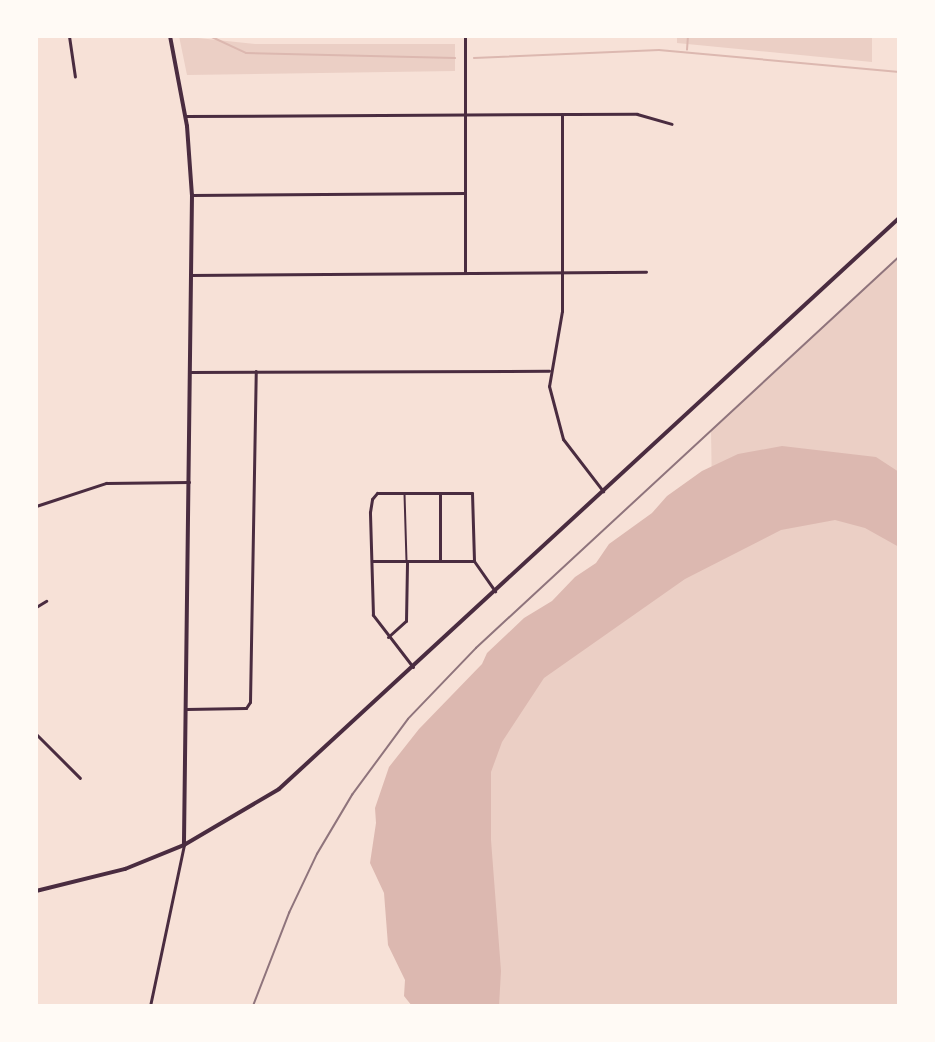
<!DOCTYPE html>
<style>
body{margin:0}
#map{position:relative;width:935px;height:1042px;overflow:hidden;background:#f7e1d7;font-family:"Golos Text",sans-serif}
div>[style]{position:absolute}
.green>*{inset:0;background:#ebcfc5}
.water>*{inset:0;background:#dcb8b0}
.stream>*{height:1.5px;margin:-0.75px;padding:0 0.75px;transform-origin:0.75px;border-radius:0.75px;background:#dcb8b0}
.path>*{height:1.5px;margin:-0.75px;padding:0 0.75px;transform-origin:0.75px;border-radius:0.75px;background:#4a2c40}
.service>*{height:1.5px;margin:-0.75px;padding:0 0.75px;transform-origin:0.75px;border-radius:0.75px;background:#4a2c40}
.minor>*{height:3px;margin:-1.5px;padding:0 1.5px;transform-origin:1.5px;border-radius:1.5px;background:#4a2c40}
.tertiary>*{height:4px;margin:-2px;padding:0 2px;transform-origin:2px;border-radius:2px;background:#4a2c40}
.secondary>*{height:4px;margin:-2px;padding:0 2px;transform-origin:2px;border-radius:2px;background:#4a2c40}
.rail>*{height:1.5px;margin:-0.75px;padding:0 0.75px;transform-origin:0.75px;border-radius:0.75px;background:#8f747c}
span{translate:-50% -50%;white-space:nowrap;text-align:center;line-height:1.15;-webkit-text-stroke:6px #fffaf5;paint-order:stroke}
.frame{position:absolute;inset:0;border:38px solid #fffaf5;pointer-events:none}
</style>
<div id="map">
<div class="green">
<div style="clip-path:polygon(179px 36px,255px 44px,455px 44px,455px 71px,187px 75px)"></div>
<div style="clip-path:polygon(677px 36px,872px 36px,872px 62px,677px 43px)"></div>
<div style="clip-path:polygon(899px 257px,899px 485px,712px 492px,711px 430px)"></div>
<div style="clip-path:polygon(855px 511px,899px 524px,899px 1006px,489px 1006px,480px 718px,722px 540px)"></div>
</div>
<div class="water">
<div style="clip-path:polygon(782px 446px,876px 457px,899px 472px,899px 547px,865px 528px,835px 520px,781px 530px,685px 579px,544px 678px,502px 742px,491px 772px,491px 840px,501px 971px,499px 1006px,412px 1006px,404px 996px,405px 980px,388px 945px,384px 893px,370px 863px,376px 823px,375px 808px,389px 767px,419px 729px,482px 664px,487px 653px,524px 618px,552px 601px,575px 577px,596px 563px,609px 544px,652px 513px,667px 496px,702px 471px,738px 454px)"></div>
</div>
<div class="stream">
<div style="left:210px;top:36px;width:40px;rotate:25deg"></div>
<div style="left:246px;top:53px;width:209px;rotate:1.4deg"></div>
<div style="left:687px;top:50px;width:14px;rotate:-86deg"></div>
<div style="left:474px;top:58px;width:185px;rotate:-2.5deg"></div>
<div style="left:659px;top:50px;width:241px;rotate:5.2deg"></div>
</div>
<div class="path">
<div style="left:760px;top:36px;width:40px"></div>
<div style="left:834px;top:36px;width:9px"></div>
</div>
<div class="service">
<div style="left:405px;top:494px;width:67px;rotate:88.3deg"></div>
</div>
<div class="minor">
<div style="left:69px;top:36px;width:41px;rotate:81.7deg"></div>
<div style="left:465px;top:36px;width:237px;rotate:90deg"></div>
<div style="left:562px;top:114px;width:197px;rotate:90deg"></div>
<div style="left:562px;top:311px;width:76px;rotate:99.8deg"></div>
<div style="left:549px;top:386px;width:55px;rotate:75.2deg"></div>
<div style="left:563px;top:439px;width:66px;rotate:52.4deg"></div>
<div style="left:185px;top:116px;width:452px;rotate:-0.3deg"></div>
<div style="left:637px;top:114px;width:36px;rotate:16deg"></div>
<div style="left:192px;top:195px;width:273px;rotate:-0.4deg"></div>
<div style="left:190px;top:275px;width:456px;rotate:-0.4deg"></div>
<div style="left:189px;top:372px;width:360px;rotate:-0.2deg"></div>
<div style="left:440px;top:493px;width:67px;rotate:90deg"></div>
<div style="left:36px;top:506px;width:74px;rotate:-18.2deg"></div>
<div style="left:106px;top:483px;width:83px;rotate:-0.7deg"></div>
<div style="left:372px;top:561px;width:102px"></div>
<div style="left:36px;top:607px;width:12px;rotate:-31deg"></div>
<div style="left:388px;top:637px;width:24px;rotate:-42deg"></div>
<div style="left:406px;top:621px;width:60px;rotate:-89deg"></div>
<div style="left:413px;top:667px;width:66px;rotate:-127.6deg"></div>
<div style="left:373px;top:615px;width:103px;rotate:-91.7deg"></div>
<div style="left:370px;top:512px;width:13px;rotate:-81deg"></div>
<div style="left:372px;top:499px;width:8px;rotate:-50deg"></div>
<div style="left:377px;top:493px;width:95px"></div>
<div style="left:472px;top:493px;width:68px;rotate:88.3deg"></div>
<div style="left:474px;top:561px;width:37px;rotate:55deg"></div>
<div style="left:186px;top:709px;width:60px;rotate:-1deg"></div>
<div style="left:246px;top:708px;width:7px;rotate:-56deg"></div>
<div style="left:250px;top:702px;width:331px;rotate:-89deg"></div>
<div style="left:36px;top:734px;width:62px;rotate:45deg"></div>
<div style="left:150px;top:1006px;width:165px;rotate:-78.1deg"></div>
</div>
<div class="tertiary">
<div style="left:170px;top:36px;width:92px;rotate:79.3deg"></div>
<div style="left:187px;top:126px;width:69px;rotate:85.9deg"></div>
<div style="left:192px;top:195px;width:650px;rotate:90.71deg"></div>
</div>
<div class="secondary">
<div style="left:36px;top:891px;width:92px;rotate:-13.9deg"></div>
<div style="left:125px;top:869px;width:64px;rotate:-22.1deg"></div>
<div style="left:184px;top:845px;width:110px;rotate:-30.5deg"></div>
<div style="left:279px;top:789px;width:843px;rotate:-42.64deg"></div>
</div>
<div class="rail">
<div style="left:253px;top:1006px;width:100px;rotate:-68.8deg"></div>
<div style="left:289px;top:913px;width:65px;rotate:-64.6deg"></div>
<div style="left:317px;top:854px;width:69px;rotate:-59.3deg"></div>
<div style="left:352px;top:795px;width:94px;rotate:-53.6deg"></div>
<div style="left:408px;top:719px;width:98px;rotate:-46.2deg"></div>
<div style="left:476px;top:648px;width:576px;rotate:-42.75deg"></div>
</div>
<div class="frame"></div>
</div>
